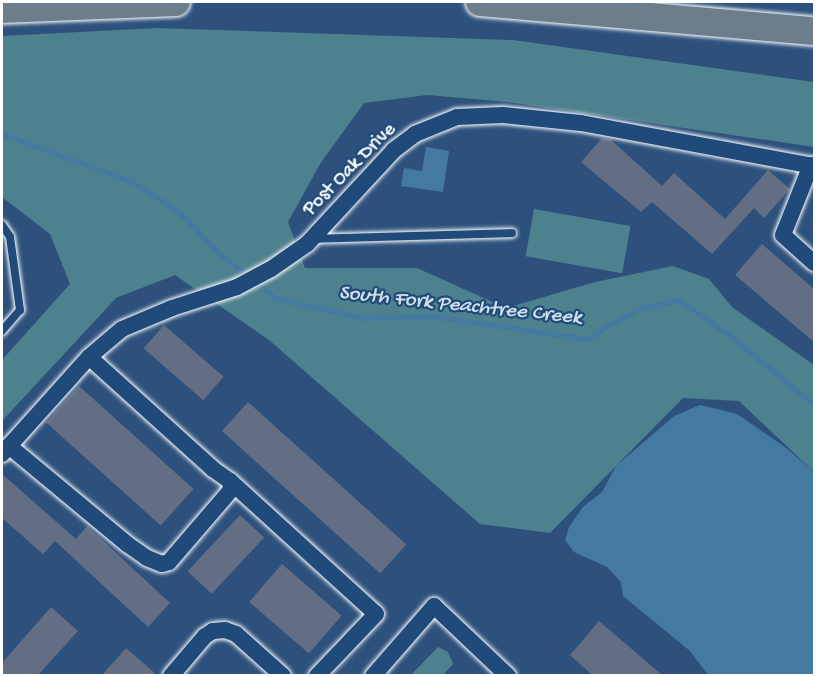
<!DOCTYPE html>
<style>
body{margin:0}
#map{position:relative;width:816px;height:677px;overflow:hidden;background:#2d517c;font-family:"Gochi Hand",sans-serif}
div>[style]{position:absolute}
.green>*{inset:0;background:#4d818d;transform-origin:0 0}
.water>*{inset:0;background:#4479a1}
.stream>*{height:5px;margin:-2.5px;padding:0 2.5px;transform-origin:2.5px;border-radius:2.5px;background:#4479a1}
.building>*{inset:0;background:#636d84;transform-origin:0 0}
.roads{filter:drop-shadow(0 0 2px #fff) drop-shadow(0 0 2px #fff)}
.lane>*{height:8px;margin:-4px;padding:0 4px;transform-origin:4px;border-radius:4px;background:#1f4a7a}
.street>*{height:16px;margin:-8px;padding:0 8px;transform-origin:8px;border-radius:8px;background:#1f4a7a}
.highway>*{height:28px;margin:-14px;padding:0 14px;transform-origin:14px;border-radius:14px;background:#6c7d8c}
span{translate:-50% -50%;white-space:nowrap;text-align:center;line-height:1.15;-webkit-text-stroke:4.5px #1f4a7a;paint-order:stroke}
.street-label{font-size:20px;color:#fff}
.water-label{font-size:21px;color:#d0dee8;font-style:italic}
.frame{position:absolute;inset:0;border:3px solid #fff;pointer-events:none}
</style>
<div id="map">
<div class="green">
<div style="clip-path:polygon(157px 28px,513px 40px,814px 82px,814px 147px,508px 102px,427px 95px,364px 103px,320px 164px,288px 222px,305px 268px,417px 268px,506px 308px,595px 282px,673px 266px,709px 279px,732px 307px,814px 365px,814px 472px,739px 401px,683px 398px,550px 533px,480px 524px,269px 340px,175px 275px,116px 298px,2px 421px,2px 360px,70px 284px,50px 234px,2px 197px,2px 36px)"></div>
<div style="left:534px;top:209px;width:98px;height:48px;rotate:10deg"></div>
<div style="clip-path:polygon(438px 647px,448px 652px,453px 664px,443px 675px,411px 675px)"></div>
</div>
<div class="water">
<div style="clip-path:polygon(426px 147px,449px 151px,443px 192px,401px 186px,404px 168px,422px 171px)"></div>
<div style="clip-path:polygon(700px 405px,737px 414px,785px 447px,814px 472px,814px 675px,708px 675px,690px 651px,623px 596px,621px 582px,607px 567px,574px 552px,565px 540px,569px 527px,583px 507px,602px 492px,616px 466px,674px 416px)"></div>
</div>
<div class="stream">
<div style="left:2px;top:134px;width:140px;rotate:20.1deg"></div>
<div style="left:133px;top:182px;width:55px;rotate:33.1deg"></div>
<div style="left:179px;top:212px;width:59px;rotate:45.7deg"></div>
<div style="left:220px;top:254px;width:70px;rotate:38.7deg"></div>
<div style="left:275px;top:298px;width:89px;rotate:12.9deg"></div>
<div style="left:362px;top:318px;width:69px;rotate:-1.7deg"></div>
<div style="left:431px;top:316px;width:157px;rotate:8.4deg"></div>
<div style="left:586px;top:339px;width:59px;rotate:-30.5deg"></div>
<div style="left:637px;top:309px;width:43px;rotate:-12.1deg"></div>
<div style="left:679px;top:300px;width:60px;rotate:34.8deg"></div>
<div style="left:728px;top:334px;width:112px;rotate:39.5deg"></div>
</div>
<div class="building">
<div style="clip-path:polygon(602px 138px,610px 139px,662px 186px,674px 173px,725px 219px,768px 170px,790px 189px,764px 218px,754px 208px,712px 254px,652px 202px,641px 212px,581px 162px)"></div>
<div style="clip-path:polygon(762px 244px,814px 289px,814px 342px,735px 275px)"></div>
<div style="left:164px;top:325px;width:79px;height:31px;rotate:41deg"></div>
<div style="left:79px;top:386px;width:154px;height:49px;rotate:42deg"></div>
<div style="left:248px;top:402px;width:213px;height:39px;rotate:42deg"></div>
<div style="clip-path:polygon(2px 474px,76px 539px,87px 526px,170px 603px,148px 627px,55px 541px,43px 554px,2px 518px)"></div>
<div style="left:240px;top:515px;width:33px;height:77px;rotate:43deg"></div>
<div style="left:282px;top:564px;width:79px;height:50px;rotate:41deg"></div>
<div style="clip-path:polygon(51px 607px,78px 631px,38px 675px,2px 675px,2px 663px)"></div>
<div style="clip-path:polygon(599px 621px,662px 675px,592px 675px,570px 655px)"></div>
<div style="clip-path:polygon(126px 648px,157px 675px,102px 675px)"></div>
</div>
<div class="roads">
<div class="lane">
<div style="left:2px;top:225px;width:14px;rotate:56deg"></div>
<div style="left:10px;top:237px;width:74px;rotate:82.2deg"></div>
<div style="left:20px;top:310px;width:28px;rotate:131deg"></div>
<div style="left:312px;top:239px;width:200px;rotate:-1.7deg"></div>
</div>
<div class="street">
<div style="left:811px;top:165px;width:75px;rotate:111.8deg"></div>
<div style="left:783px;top:235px;width:42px;rotate:42.1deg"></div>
<div style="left:9px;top:446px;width:153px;rotate:39.7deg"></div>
<div style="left:127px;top:544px;width:24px;rotate:35deg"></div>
<div style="left:147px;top:558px;width:16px;rotate:22deg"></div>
<div style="left:162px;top:564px;width:7px;rotate:-16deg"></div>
<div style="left:169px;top:562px;width:95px;rotate:-49.3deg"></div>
<div style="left:231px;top:490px;width:9px;rotate:-96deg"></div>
<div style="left:230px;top:481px;width:21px;rotate:-145deg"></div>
<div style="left:213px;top:469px;width:167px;rotate:-137.9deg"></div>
<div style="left:2px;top:454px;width:130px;rotate:-48.1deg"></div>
<div style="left:89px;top:357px;width:43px;rotate:-40.3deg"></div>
<div style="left:122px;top:329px;width:54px;rotate:-22.8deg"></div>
<div style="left:172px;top:308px;width:68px;rotate:-17.9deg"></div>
<div style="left:237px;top:287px;width:38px;rotate:-28deg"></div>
<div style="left:271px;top:269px;width:44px;rotate:-34.8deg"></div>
<div style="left:307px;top:244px;width:128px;rotate:-47.2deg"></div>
<div style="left:394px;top:150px;width:26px;rotate:-37deg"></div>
<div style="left:415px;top:134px;width:45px;rotate:-22deg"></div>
<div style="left:457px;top:117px;width:46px;rotate:-2.5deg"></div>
<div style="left:503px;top:115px;width:78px;rotate:5.9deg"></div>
<div style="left:581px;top:123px;width:237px;rotate:10.5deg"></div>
<div style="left:230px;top:481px;width:197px;rotate:42.3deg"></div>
<div style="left:376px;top:614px;width:86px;rotate:133.6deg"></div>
<div style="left:171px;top:676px;width:52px;rotate:-49.6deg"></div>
<div style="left:205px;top:636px;width:9px;rotate:-32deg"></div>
<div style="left:213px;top:631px;width:12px;rotate:-5deg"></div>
<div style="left:225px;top:630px;width:12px;rotate:20deg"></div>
<div style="left:236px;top:634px;width:63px;rotate:41.8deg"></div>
<div style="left:373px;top:676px;width:93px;rotate:-48.9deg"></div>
<div style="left:434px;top:606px;width:102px;rotate:43.4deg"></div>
</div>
<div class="highway">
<div style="left:480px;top:2px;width:335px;rotate:5deg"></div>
<div style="left:2px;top:9px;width:174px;rotate:-2.3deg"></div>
</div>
</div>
<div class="street-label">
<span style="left:350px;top:170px;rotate:-45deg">Post Oak Drive</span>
</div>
<div class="water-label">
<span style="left:460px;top:307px;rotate:6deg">South Fork Peachtree Creek</span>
</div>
<div class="frame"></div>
</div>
